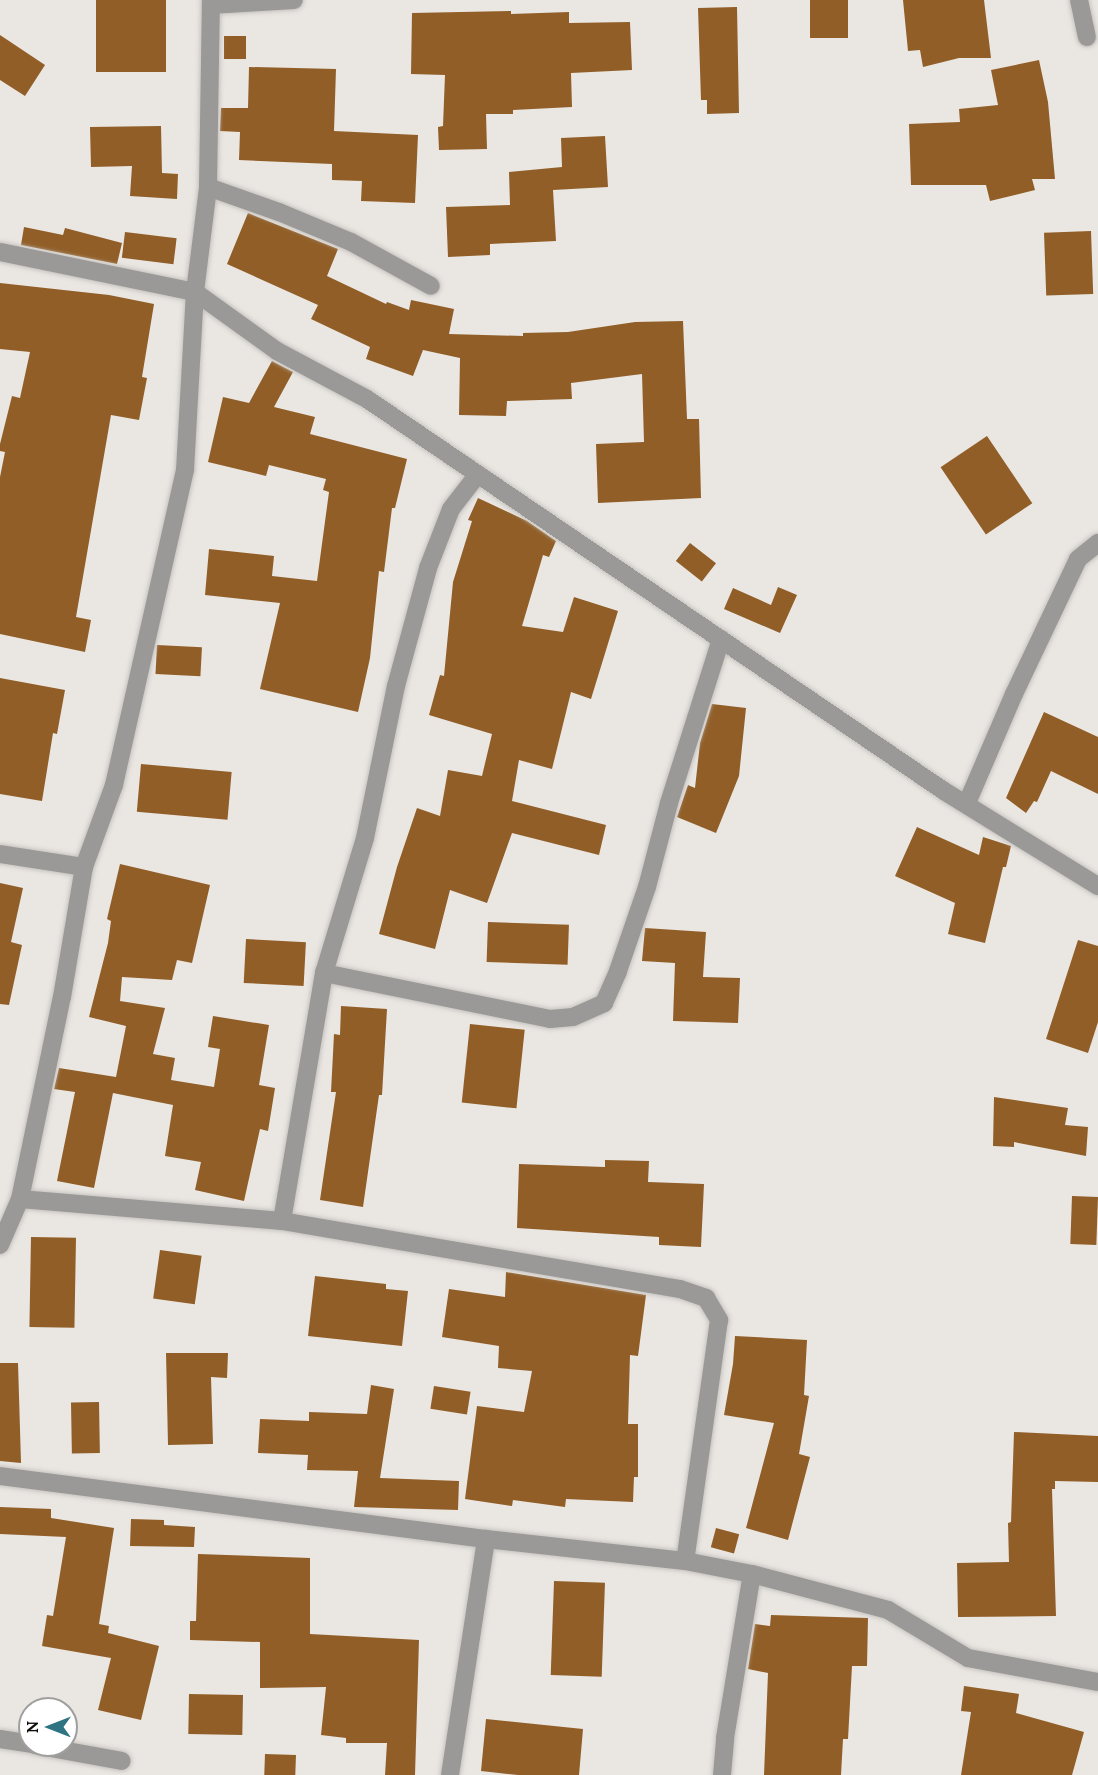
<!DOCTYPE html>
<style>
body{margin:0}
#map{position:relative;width:1098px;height:1775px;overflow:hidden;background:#eae6e2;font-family:Lora,serif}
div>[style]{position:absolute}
.building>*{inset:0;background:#915e27;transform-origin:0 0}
.roads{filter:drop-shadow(0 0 2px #c7c4c0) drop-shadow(0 0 2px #c7c4c0)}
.minor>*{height:18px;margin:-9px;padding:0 9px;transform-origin:9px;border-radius:9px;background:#9b9998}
span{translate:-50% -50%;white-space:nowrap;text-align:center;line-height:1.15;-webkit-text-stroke:6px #fff;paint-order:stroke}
.north{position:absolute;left:18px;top:1697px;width:60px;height:60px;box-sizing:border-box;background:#fff;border:2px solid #9f9f9f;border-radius:50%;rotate:270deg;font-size:16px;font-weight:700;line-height:24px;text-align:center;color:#100f0e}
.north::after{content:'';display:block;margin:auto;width:21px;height:27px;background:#2f7483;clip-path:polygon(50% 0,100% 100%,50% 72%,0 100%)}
</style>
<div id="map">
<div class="building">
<div style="left:96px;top:0;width:70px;height:72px"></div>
<div style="left:810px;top:0;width:38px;height:38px"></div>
<div style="clip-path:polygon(903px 0,984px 0,991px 58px,959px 58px,923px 67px,920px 50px,908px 51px)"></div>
<div style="clip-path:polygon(737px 7px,739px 113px,707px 114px,707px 100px,701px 100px,698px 8px)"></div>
<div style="clip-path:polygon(511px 11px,511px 14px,569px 12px,569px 23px,630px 22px,632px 70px,571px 73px,572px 107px,513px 110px,513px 114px,486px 114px,487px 149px,439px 150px,438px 127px,443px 126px,445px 75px,411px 74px,412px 13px)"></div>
<div style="clip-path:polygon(0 35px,45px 65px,25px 96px,0 80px)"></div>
<div style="left:224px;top:36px;width:22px;height:23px"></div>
<div style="clip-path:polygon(1039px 60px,1048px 102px,1055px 179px,1032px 179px,1035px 190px,990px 201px,986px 185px,911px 185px,909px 124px,960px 122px,959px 109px,998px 105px,991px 70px)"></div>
<div style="clip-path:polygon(249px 67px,336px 69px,334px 131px,418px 135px,415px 203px,361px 201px,362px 181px,332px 180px,332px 164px,239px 160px,240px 132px,220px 131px,221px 108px,248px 108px)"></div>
<div style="clip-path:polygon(161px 126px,162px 173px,178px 174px,177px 199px,130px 196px,132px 166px,91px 167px,90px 127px)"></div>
<div style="clip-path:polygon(605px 136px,608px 187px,553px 190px,556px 241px,490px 244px,490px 255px,448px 257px,446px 207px,510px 205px,509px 172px,562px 167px,561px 138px)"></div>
<div style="clip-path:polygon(248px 213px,338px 249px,327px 276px,386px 304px,387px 302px,409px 310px,411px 300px,454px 309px,449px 334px,523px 336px,523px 333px,568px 332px,635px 322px,683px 321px,687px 419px,699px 419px,701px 498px,598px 503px,596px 444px,644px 442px,642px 374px,571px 383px,572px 399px,507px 401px,506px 416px,459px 415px,460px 358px,423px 350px,413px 376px,366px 359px,370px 347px,311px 319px,318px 305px,227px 264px)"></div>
<div style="clip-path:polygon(24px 227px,63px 235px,65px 228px,122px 243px,117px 264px,21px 245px)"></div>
<div style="left:1091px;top:231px;width:63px;height:47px;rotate:88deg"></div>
<div style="left:125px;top:232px;width:52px;height:26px;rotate:7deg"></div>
<div style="clip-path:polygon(0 283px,109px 295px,154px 304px,142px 377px,147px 378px,139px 420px,111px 415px,76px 617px,91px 620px,85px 652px,0 634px,0 477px,5px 452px,0 451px,0 444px,12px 396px,20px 398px,30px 352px,0 349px)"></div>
<div style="clip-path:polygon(272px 361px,293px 372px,274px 407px,315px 417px,310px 434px,407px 459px,395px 508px,392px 508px,384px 572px,379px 571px,370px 658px,358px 712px,260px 689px,280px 603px,205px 595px,209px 549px,274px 556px,272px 576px,317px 581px,329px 492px,323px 490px,326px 479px,269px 465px,266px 476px,208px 462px,223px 397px,249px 403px)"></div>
<div style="left:987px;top:436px;width:81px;height:56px;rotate:56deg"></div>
<div style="clip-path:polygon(478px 498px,527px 521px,556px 541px,549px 557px,543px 555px,522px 626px,563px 632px,574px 597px,618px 611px,591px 699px,571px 692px,552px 769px,519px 760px,512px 801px,606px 825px,599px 855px,512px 833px,487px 903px,450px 890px,435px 949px,379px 934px,397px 867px,417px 808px,440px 816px,448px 770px,482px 776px,492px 734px,429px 715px,440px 675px,444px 676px,453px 582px,472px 521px,468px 520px)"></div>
<div style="left:690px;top:543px;width:33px;height:23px;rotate:38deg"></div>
<div style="clip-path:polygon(778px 587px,797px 595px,780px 633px,724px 609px,733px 588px,771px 605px)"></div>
<div style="left:157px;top:645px;width:45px;height:29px;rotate:3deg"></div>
<div style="clip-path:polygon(0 678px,65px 690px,57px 734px,53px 733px,42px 801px,0 794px)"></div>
<div style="clip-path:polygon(712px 704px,746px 708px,739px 776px,716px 833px,677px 817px,688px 785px,695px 788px,700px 743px)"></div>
<div style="clip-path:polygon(1044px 712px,1098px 737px,1098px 794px,1051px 771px,1037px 802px,1034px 801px,1026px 813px,1006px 798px)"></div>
<div style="left:141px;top:764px;width:91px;height:48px;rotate:5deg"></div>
<div style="clip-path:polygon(917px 827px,979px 855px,983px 837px,1011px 846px,1006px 867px,1003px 867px,985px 943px,948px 934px,955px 903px,895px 876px)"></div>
<div style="clip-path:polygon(120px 864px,210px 885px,192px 963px,177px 960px,172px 980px,122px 977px,120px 1001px,165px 1008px,153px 1054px,175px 1058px,171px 1080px,214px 1087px,220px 1049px,208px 1047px,213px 1016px,269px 1025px,259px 1085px,275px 1088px,268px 1131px,260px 1129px,244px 1201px,195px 1190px,201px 1162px,165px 1156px,173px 1105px,113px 1093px,94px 1188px,57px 1181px,75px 1092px,54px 1089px,59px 1068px,116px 1077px,126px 1026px,89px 1017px,108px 943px,111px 921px,107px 919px)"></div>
<div style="clip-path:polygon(0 883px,23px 888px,11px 942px,22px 945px,9px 1005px,0 1004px)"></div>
<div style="left:488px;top:922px;width:81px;height:40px;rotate:2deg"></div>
<div style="clip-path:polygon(645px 928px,706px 932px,703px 977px,740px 978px,738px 1023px,673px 1021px,675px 963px,642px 961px)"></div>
<div style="left:246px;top:939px;width:60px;height:44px;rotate:3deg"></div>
<div style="clip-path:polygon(1078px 940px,1098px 946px,1098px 1022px,1088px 1053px,1046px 1039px)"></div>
<div style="clip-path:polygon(341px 1006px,387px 1009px,382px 1095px,379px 1095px,363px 1207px,320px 1200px,336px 1092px,331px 1092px,334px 1034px,340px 1035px)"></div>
<div style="left:470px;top:1024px;width:55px;height:79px;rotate:6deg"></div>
<div style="clip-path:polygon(994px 1097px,1068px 1108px,1065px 1125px,1088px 1127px,1086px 1156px,1014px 1142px,1014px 1147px,993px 1146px)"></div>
<div style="clip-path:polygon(605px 1160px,649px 1161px,648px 1182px,704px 1184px,701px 1247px,659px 1245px,659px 1237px,517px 1228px,519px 1164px,605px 1167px)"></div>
<div style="left:1072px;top:1196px;width:26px;height:48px;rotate:2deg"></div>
<div style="left:31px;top:1237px;width:45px;height:90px;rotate:1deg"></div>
<div style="left:160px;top:1250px;width:42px;height:49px;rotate:8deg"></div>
<div style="clip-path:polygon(506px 1272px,646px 1295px,638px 1356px,630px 1355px,628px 1424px,638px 1424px,638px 1477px,634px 1477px,633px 1502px,566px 1499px,565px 1507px,513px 1500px,512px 1506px,465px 1499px,477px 1406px,524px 1412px,532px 1371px,498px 1368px,499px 1346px,442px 1337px,449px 1289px,505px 1297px)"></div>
<div style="clip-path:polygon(315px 1276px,386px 1284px,386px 1289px,408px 1291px,402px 1346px,308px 1336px)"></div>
<div style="clip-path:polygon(735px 1336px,807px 1340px,804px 1395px,809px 1396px,799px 1454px,810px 1457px,788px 1540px,746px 1528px,774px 1423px,724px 1415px,733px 1364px)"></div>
<div style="clip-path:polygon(166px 1353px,228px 1353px,227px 1378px,211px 1377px,213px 1444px,168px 1445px)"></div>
<div style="clip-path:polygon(0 1363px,18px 1363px,21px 1463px,0 1461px)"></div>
<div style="clip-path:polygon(371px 1385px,394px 1389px,380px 1478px,459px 1481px,458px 1510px,354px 1507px,358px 1471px,307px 1470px,308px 1455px,258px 1453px,260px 1419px,309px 1421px,309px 1412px,367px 1414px)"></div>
<div style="left:434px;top:1386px;width:37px;height:23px;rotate:9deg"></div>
<div style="left:99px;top:1402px;width:51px;height:28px;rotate:89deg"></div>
<div style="clip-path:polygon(1014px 1432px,1098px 1436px,1098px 1482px,1055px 1481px,1055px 1489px,1052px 1489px,1056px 1616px,958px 1617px,957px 1563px,1009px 1562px,1008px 1523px,1011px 1522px)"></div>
<div style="clip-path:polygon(0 1507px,51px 1509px,51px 1518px,114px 1528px,99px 1624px,109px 1626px,108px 1633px,159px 1646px,141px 1720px,98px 1710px,111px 1658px,42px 1646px,47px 1615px,53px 1616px,66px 1537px,0 1534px)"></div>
<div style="clip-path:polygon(131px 1519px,164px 1520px,164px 1525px,195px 1527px,194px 1547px,130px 1546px)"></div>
<div style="left:716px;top:1528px;width:24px;height:20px;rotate:15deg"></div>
<div style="clip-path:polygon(198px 1554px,310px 1558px,310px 1634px,419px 1640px,415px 1775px,385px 1775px,387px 1743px,346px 1743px,346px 1738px,321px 1735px,326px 1687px,260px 1688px,260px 1642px,190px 1640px,190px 1621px,196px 1621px)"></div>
<div style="left:554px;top:1581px;width:51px;height:94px;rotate:2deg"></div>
<div style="clip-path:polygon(771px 1615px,868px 1618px,867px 1666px,852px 1666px,848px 1739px,843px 1739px,841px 1775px,764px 1775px,768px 1673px,748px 1669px,755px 1624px,770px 1626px)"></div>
<div style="clip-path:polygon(964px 1686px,1019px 1694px,1016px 1713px,1084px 1732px,1072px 1775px,961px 1775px,971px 1712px,961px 1711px)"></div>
<div style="left:189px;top:1694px;width:54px;height:40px;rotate:1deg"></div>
<div style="clip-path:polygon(486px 1719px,583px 1729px,579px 1775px,518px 1775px,481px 1771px)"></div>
<div style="left:265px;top:1754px;width:31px;height:21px;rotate:2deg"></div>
</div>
<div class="roads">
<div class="minor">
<div style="left:1079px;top:0;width:38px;rotate:78deg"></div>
<div style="left:211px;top:5px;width:83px;rotate:-3.4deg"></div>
<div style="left:208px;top:187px;width:75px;rotate:19.4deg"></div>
<div style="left:279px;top:212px;width:78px;rotate:22.6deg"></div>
<div style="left:351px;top:242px;width:91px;rotate:28.8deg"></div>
<div style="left:0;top:252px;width:199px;rotate:11.6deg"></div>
<div style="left:195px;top:292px;width:101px;rotate:35.7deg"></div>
<div style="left:277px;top:351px;width:102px;rotate:28.1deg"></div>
<div style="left:367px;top:399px;width:698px;rotate:34.19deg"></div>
<div style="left:944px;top:791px;width:181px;rotate:31.7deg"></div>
<div style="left:967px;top:803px;width:119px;rotate:-66.7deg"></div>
<div style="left:1014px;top:694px;width:149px;rotate:-64.6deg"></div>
<div style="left:1078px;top:559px;width:26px;rotate:-39deg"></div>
<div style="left:0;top:854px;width:85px;rotate:8.8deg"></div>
<div style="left:324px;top:973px;width:231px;rotate:11.5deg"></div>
<div style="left:550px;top:1019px;width:23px;rotate:-5deg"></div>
<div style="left:573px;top:1017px;width:34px;rotate:-24deg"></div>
<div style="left:604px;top:1003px;width:35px;rotate:-66deg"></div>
<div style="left:618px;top:971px;width:89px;rotate:-71deg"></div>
<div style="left:647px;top:887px;width:87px;rotate:-75.3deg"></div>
<div style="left:669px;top:803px;width:172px;rotate:-72.4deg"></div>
<div style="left:20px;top:1199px;width:263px;rotate:4.8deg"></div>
<div style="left:282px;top:1221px;width:404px;rotate:9.7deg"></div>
<div style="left:680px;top:1289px;width:28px;rotate:19deg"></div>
<div style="left:706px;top:1298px;width:26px;rotate:59deg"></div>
<div style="left:719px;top:1320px;width:243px;rotate:98deg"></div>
<div style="left:282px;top:1221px;width:252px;rotate:-80.4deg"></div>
<div style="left:324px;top:973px;width:141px;rotate:-73.1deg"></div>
<div style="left:365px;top:838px;width:155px;rotate:-78.5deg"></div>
<div style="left:396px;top:686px;width:122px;rotate:-74.8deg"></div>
<div style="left:428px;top:568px;width:63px;rotate:-68.7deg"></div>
<div style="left:451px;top:509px;width:44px;rotate:-52.4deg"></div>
<div style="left:0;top:1245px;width:50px;rotate:-66.5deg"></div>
<div style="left:20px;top:1199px;width:206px;rotate:-78.3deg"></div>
<div style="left:62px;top:997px;width:132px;rotate:-80.4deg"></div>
<div style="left:84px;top:867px;width:87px;rotate:-69.9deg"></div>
<div style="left:114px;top:785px;width:323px;rotate:-77.3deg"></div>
<div style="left:185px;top:470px;width:178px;rotate:-86.8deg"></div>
<div style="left:195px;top:292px;width:106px;rotate:-82.9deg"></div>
<div style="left:208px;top:187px;width:187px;rotate:-89.1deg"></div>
<div style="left:0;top:1476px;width:490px;rotate:7.4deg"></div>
<div style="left:486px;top:1539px;width:200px;rotate:6.3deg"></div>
<div style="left:685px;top:1561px;width:68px;rotate:11deg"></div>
<div style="left:752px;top:1574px;width:141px;rotate:14.8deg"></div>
<div style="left:888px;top:1610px;width:93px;rotate:31deg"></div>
<div style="left:968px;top:1658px;width:132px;rotate:10.5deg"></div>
<div style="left:0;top:1739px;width:30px;rotate:9deg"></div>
<div style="left:34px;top:1745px;width:89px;rotate:10.3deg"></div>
<div style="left:450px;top:1775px;width:239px;rotate:-81.3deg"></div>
<div style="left:722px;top:1775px;width:37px;rotate:-85deg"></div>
<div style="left:725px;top:1738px;width:166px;rotate:-80.7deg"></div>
</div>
</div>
<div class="north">N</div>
</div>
